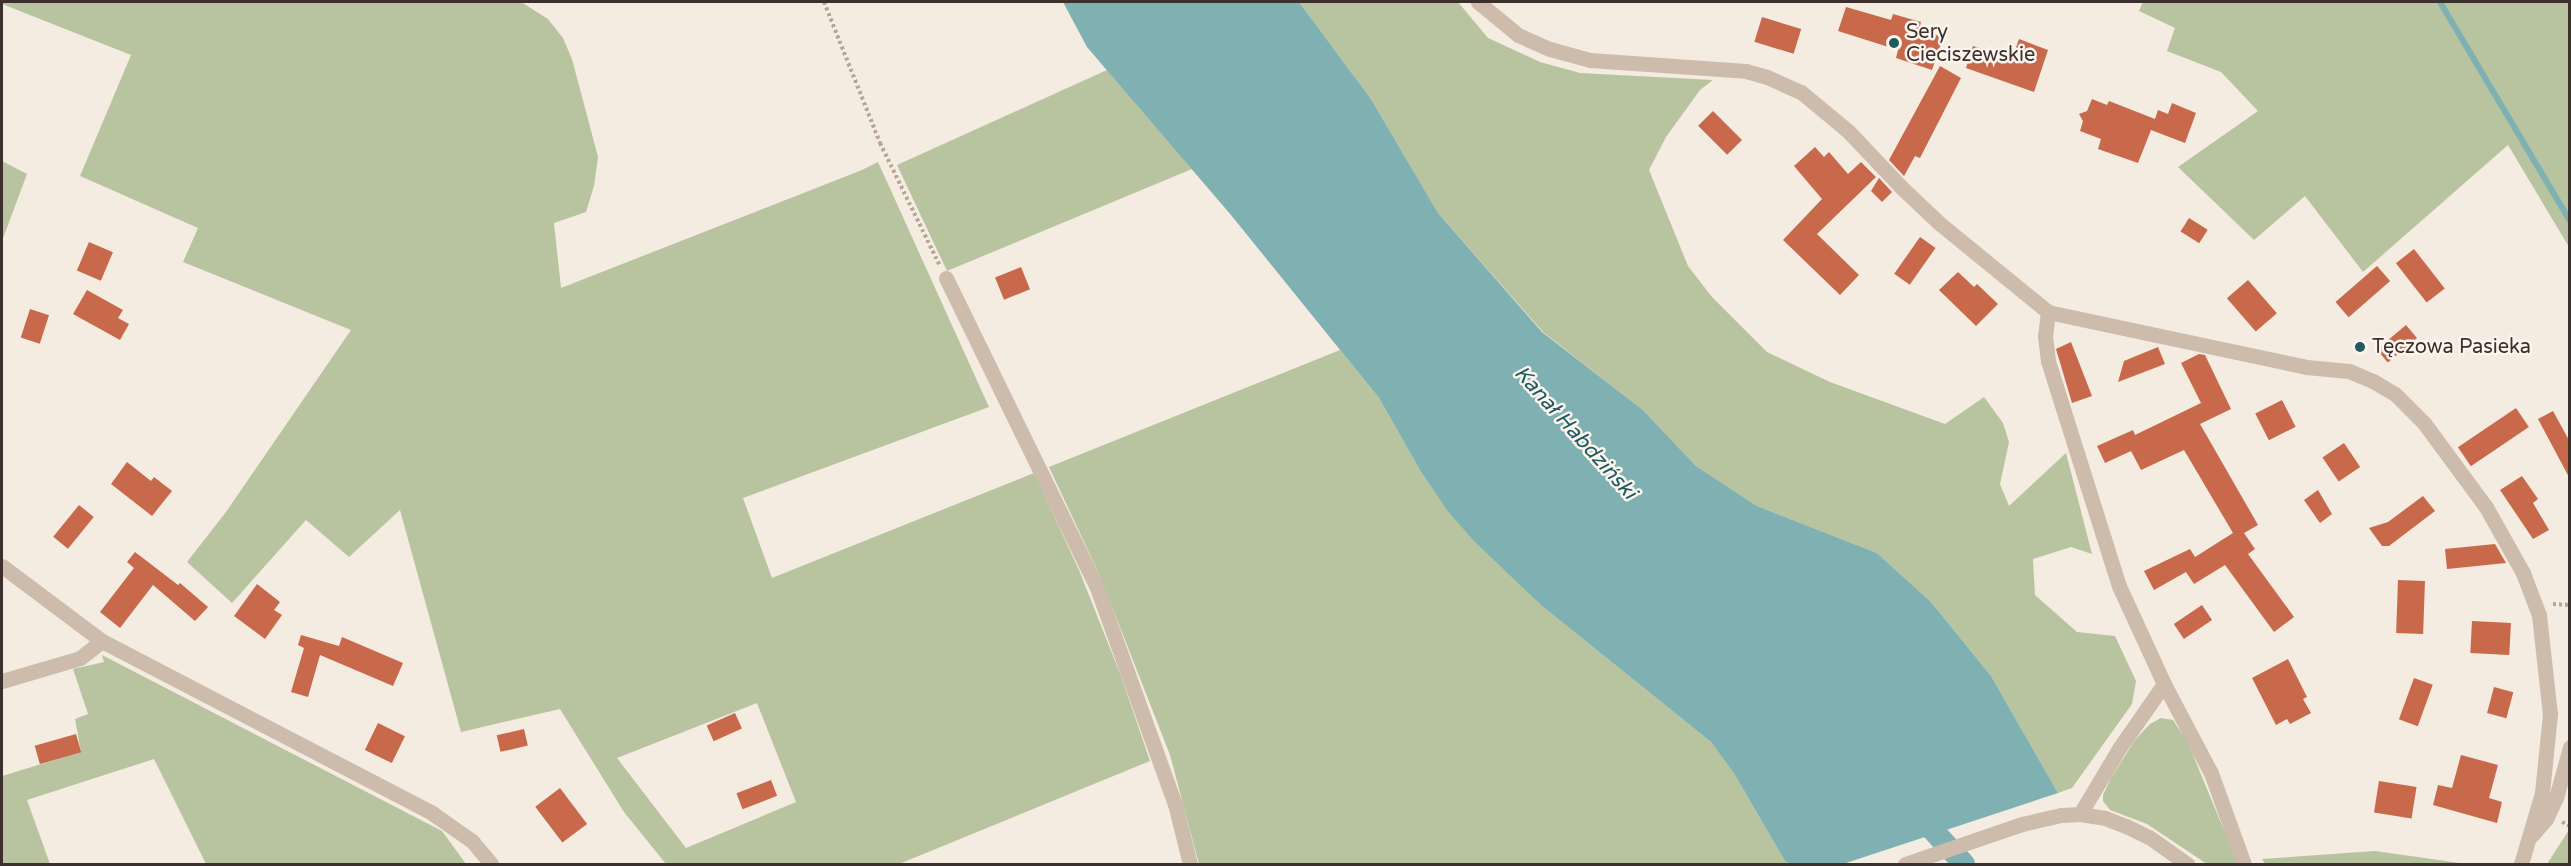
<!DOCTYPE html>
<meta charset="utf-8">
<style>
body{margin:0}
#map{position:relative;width:2571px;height:866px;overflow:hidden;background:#f4ebe1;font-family:"Varela Round",sans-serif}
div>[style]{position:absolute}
.green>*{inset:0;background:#b8c4a0}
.water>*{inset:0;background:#7fb0b2}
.stream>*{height:6px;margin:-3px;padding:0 3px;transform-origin:3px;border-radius:3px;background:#7fb0b2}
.canal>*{height:22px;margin:-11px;padding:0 11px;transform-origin:11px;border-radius:11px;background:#7fb0b2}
.building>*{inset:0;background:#c8694b;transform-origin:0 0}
.path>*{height:4px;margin-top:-2px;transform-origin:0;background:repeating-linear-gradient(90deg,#b9a596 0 3px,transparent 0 6px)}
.minor>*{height:15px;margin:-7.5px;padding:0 7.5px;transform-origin:7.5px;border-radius:7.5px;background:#cdbbac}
.dots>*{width:16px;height:16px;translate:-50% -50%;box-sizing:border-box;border:3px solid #fbf5ee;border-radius:50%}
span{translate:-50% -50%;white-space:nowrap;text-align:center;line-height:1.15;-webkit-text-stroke:5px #fbf5ee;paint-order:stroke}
.poi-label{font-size:20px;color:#3b302b}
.left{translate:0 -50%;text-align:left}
.water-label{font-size:21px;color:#1f5a5e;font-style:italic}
.frame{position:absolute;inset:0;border:3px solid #3b302b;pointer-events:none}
</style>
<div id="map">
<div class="green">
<div style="clip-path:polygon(evenodd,2px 2px,521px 2px,548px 19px,563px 38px,572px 59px,598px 157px,594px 186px,586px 212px,554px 223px,561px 288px,862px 170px,878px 162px,989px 407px,743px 498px,772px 578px,1034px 473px,1079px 570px,1121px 676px,1150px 761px,899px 864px,666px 864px,624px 812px,560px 709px,461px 732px,400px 510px,349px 557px,306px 520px,232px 603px,187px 562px,226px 512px,351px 330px,183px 262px,198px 228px,80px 176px,131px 55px,2px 4px,2px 2px,757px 703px,796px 802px,686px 848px,617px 758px,757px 703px)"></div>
<div style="clip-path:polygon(1299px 2px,1458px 2px,1488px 38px,1540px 62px,1580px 73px,1713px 80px,1700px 90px,1666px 137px,1649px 170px,1688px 266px,1712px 297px,1767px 352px,1830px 382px,1945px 424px,1984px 397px,2003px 423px,2009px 442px,2000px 484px,2009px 506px,2066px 453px,2092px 554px,2071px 547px,2033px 559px,2035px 595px,2077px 632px,2115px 636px,2136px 681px,2132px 704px,2072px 788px,2058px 793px,1991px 676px,1931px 602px,1877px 553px,1757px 506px,1696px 466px,1643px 410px,1543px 332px,1438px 213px,1371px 99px)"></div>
<div style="clip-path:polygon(2143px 2px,2569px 2px,2569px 247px,2508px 145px,2363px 272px,2305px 196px,2254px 240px,2178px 167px,2258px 111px,2221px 72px,2167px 51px,2175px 28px,2139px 11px)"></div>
<div style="clip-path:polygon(1107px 70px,1192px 169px,947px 271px,897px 165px)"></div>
<div style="clip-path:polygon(2px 161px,27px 174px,2px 241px)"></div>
<div style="clip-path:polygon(1340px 350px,1379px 398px,1421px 472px,1446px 509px,1542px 606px,1711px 742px,1735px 775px,1785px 861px,1790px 864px,1199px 864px,1170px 755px,1100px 576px,1049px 467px)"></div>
<div style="clip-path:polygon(102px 655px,442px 831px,466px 864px,206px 864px,154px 759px,27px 800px,50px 864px,2px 864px,2px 776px,81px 752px,75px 719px,88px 714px,73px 669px,104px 662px)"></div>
<div style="clip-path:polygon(2161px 718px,2173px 720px,2188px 743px,2238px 864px,2207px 864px,2147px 824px,2110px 810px,2103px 801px,2103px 795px,2111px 778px,2135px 740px,2150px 724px)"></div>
<div style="clip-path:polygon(2569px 830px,2569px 864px,2547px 864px)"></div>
<div style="clip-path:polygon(2375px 851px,2467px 864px,2265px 864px,2262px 859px)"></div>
</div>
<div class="water">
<div style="clip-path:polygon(1063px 2px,1299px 2px,1371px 99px,1438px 213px,1542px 332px,1643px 410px,1696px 466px,1757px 506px,1877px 553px,1931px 602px,1991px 676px,2058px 793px,1843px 864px,1790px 864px,1785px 861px,1735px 775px,1711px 742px,1542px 606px,1473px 540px,1446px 509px,1421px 472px,1379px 398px,1231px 215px,1087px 47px)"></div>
</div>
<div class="stream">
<div style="left:2440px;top:2px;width:255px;rotate:59.3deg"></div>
</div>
<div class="canal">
<div style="left:1916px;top:812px;width:71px;rotate:47.3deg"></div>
</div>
<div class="building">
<div style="clip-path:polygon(1846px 7px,1891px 20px,1893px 14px,1921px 22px,1919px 30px,1943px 37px,1932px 70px,1896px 58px,1898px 50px,1838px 31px)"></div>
<div style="left:1762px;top:17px;width:41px;height:26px;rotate:17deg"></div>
<div style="clip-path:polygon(2019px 39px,2048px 50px,2034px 92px,1966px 68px,1973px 46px,2012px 59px)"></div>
<div style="clip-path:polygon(1940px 66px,1961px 78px,1920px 158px,1915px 156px,1904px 176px,1889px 160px)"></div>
<div style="clip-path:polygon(2092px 99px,2107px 105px,2109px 101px,2155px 119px,2158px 110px,2168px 114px,2172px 103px,2196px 113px,2185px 143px,2151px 130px,2138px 163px,2098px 149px,2101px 139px,2080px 131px,2083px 121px,2079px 114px,2087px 111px)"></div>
<div style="left:1713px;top:111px;width:41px;height:21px;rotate:45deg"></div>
<div style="clip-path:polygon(1815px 147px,1824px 157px,1829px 152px,1848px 174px,1861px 162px,1876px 177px,1817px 234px,1859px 275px,1840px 295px,1783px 240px,1822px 199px,1794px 166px)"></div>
<div style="clip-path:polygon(1879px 178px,1892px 192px,1882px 202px,1871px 191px)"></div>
<div style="left:2189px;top:218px;width:22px;height:16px;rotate:32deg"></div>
<div style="left:1920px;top:237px;width:19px;height:45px;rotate:35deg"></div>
<div style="left:89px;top:242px;width:26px;height:31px;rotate:23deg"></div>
<div style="left:2414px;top:249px;width:50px;height:23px;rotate:52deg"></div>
<div style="left:2377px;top:266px;width:20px;height:55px;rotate:49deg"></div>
<div style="left:1021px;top:267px;width:24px;height:28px;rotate:68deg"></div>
<div style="clip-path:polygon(1958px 272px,1974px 287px,1977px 284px,1998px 304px,1976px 326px,1939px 290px)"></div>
<div style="left:2248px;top:280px;width:44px;height:28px;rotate:49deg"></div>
<div style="clip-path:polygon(87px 290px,123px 310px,118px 318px,129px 324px,120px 340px,73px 314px)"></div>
<div style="left:30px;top:309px;width:20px;height:30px;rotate:18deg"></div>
<div style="left:2406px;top:325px;width:17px;height:38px;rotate:50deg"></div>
<div style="clip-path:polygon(2071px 342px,2092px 396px,2072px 403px,2056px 349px)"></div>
<div style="clip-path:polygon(2158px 347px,2165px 364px,2118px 382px,2124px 361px)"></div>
<div style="clip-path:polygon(2199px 354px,2205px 355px,2231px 409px,2200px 424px,2258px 525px,2244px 533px,2255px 549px,2248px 554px,2294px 617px,2274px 632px,2225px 565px,2194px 584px,2186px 572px,2154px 590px,2144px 571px,2190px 549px,2195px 557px,2233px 533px,2184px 450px,2141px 470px,2131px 451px,2105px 463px,2097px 446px,2133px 430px,2135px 435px,2201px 403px,2181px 363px)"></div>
<div style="left:2282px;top:400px;width:30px;height:30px;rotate:63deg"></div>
<div style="left:2516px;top:408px;width:23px;height:70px;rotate:56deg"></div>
<div style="clip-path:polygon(2553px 411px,2570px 442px,2570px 479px,2538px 419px)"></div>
<div style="left:2344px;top:443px;width:29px;height:26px;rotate:56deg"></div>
<div style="clip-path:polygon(127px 462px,151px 481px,154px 477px,172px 491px,152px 516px,111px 484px)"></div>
<div style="clip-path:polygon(2522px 476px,2538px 499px,2533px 503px,2549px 530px,2533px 539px,2500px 490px)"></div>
<div style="clip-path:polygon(2318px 490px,2332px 514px,2320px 523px,2304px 500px)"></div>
<div style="clip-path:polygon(2423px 496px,2435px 511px,2389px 546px,2382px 546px,2369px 528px,2388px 522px)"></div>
<div style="left:79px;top:505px;width:19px;height:41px;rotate:39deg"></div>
<div style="clip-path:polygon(2495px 544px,2506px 563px,2447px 569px,2445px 549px)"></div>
<div style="clip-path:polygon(135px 552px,178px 585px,180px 583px,208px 607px,195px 621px,153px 585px,120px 628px,100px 612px,134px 568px,127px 562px)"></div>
<div style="left:2398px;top:580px;width:27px;height:53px;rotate:2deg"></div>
<div style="clip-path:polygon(257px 584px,280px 602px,274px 610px,282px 615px,265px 639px,234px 616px)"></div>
<div style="left:2202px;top:605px;width:18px;height:34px;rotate:56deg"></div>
<div style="left:2472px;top:621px;width:39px;height:32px;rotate:3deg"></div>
<div style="clip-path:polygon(301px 635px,339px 646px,342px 637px,403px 663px,393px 686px,320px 655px,308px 697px,291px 692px,304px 648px,298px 645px)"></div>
<div style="clip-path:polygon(2288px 659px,2307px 697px,2303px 699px,2311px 713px,2290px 724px,2287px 719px,2276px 725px,2252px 678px)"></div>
<div style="left:2414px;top:678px;width:20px;height:44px;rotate:20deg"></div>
<div style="left:2494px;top:687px;width:20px;height:27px;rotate:15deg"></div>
<div style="left:735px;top:713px;width:17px;height:31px;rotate:66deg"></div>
<div style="left:378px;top:723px;width:30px;height:30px;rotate:26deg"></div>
<div style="left:524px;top:729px;width:17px;height:28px;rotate:77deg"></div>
<div style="left:76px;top:734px;width:19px;height:43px;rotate:74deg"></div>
<div style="clip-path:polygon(2461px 755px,2498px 765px,2489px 798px,2502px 802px,2497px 823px,2433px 805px,2438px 785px,2452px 788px)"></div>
<div style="left:771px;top:780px;width:17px;height:37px;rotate:69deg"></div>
<div style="left:2379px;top:781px;width:38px;height:32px;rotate:9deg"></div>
<div style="left:560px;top:788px;width:45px;height:31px;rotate:53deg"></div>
</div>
<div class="path">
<div style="left:824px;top:2px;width:152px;rotate:68.3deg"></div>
<div style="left:880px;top:143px;width:135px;rotate:64deg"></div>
<div style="left:2553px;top:604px;width:17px;rotate:3deg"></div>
<div style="left:2562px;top:822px;width:9px;rotate:27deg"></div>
</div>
<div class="minor">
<div style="left:1478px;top:2px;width:52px;rotate:39.5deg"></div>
<div style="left:1518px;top:35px;width:35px;rotate:24deg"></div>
<div style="left:1550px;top:49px;width:41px;rotate:15.4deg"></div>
<div style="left:1590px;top:60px;width:156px;rotate:4deg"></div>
<div style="left:1746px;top:71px;width:22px;rotate:16deg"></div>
<div style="left:1767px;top:77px;width:37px;rotate:24deg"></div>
<div style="left:1801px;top:92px;width:61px;rotate:39.7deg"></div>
<div style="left:1848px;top:131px;width:79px;rotate:46.5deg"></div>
<div style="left:1902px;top:188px;width:51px;rotate:43.4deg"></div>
<div style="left:1939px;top:223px;width:141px;rotate:39.2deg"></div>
<div style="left:2048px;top:312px;width:264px;rotate:12deg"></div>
<div style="left:2306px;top:367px;width:43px;rotate:5.3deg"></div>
<div style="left:2349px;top:371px;width:26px;rotate:23deg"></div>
<div style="left:2373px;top:381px;width:26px;rotate:31deg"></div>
<div style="left:2395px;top:394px;width:41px;rotate:45deg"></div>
<div style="left:2424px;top:423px;width:104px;rotate:53.6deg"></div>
<div style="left:2486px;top:507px;width:76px;rotate:60.7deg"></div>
<div style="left:2523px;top:573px;width:45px;rotate:69.1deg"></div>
<div style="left:2539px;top:615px;width:100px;rotate:83.7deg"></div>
<div style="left:2550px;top:714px;width:79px;rotate:95.8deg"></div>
<div style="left:2542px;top:793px;width:74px;rotate:106.5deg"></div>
<div style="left:946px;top:278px;width:342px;rotate:64deg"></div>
<div style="left:1096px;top:585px;width:233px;rotate:70.2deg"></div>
<div style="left:1175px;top:804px;width:62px;rotate:76deg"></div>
<div style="left:2048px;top:312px;width:24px;rotate:97deg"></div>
<div style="left:2045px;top:336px;width:25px;rotate:83deg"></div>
<div style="left:2048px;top:361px;width:236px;rotate:72.5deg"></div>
<div style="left:2119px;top:586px;width:108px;rotate:65.3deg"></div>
<div style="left:2164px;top:684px;width:101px;rotate:62.2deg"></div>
<div style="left:2211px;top:773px;width:97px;rotate:70.1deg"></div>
<div style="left:2px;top:566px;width:125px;rotate:36.9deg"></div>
<div style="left:102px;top:641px;width:372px;rotate:27.5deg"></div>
<div style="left:432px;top:813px;width:49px;rotate:35deg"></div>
<div style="left:472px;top:841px;width:30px;rotate:50deg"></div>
<div style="left:2px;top:681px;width:81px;rotate:-16.4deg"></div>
<div style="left:80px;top:658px;width:28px;rotate:-38deg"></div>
<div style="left:2080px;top:814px;width:78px;rotate:-59.2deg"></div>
<div style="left:2120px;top:747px;width:77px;rotate:-55.1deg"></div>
<div style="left:2532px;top:835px;width:21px;rotate:-49deg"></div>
<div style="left:2546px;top:819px;width:23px;rotate:-65deg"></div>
<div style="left:2556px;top:798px;width:53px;rotate:-74.6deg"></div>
<div style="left:1905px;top:864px;width:124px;rotate:-18.9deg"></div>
<div style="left:2022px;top:824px;width:40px;rotate:-13deg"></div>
<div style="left:2061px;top:815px;width:19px;rotate:-3deg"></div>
<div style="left:2080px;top:814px;width:25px;rotate:9deg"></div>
<div style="left:2105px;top:818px;width:22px;rotate:21deg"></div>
<div style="left:2126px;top:826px;width:25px;rotate:26deg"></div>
<div style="left:2149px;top:837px;width:47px;rotate:35.4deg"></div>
</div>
<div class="dots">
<div style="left:1894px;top:43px;background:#1f5a5e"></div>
<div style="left:2360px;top:347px;background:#1f5a5e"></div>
</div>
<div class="poi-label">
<span class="left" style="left:1906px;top:44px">Sery<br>Cieciszewskie</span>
<span class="left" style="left:2372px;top:347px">Tęczowa Pasieka</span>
</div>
<div class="water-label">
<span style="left:1575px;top:433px;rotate:48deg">Kanał Habdziński</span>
</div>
<div class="frame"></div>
</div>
